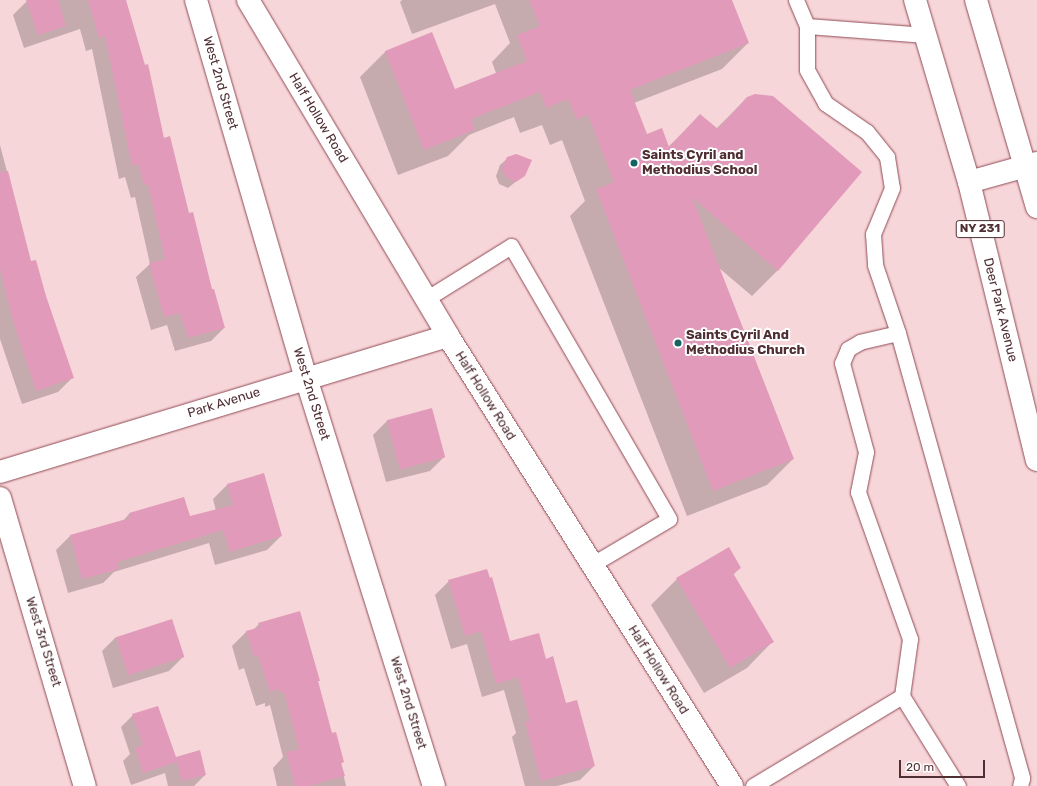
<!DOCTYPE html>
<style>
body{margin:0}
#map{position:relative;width:1037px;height:786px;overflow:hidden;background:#f7d6d9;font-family:Rubik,sans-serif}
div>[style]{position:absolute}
.shadow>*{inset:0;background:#0003}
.building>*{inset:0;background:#e19ab9;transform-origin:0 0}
.roads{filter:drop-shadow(0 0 1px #904b55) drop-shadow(0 0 1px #904b55)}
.lane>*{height:15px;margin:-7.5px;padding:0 7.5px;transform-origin:7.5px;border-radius:7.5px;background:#fff}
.street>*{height:22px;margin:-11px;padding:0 11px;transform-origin:11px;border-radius:11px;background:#fff}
.secondary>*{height:22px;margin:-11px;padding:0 11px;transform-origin:11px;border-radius:11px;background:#fff}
.primary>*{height:22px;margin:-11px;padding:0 11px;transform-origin:11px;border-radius:11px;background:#fff}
.dots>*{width:11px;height:11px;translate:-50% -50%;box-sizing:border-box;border:2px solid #fff;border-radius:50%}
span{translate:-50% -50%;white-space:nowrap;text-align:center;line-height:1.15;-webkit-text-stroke:4px #fff;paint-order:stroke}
.shield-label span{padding:1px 3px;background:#fff;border:1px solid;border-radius:3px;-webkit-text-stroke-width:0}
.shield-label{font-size:12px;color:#4f2f33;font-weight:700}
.street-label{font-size:13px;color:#4f2f33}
.poi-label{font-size:13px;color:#4f2f33;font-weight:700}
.left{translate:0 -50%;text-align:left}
.scale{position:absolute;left:899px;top:760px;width:86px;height:18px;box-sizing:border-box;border:2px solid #4f2f33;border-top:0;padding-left:5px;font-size:12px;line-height:14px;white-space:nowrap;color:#4f2f33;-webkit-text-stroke:3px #fff;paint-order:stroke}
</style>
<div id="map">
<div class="shadow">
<div style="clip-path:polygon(32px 0,124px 0,163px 139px,224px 328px,211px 341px,175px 351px,167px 325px,151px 330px,136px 277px,150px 264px,135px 197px,131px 198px,125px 177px,119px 179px,92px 49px,86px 51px,80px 29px,24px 48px,13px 15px,26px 2px)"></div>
<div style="clip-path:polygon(402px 0,731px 0,748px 43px,722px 69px,634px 103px,646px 135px,668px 147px,700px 116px,716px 129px,747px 98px,778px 270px,752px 296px,719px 268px,793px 459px,767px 485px,687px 516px,570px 216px,585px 201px,562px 140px,550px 145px,542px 125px,520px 133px,514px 117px,469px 135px,448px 156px,398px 175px,360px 77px,386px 51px,454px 90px,496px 73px,492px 62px,510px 43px,495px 4px,412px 34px,400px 2px)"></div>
<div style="clip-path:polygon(0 145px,31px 263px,45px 296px,72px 378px,58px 392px,22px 404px,0 339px)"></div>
<div style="clip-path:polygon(508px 158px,524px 175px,508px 188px,499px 184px,496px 176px,500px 165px)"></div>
<div style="clip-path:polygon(387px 421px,444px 457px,430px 471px,386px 482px,373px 435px)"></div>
<div style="clip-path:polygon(263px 474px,281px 536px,267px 550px,215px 565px,209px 543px,114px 572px,103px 583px,68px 593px,56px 550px,70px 536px,123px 521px,129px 514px,190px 518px,216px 511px,213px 499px,227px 485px)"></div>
<div style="clip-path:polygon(740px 568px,733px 575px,772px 642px,747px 668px,704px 693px,651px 605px,677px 579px)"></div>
<div style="clip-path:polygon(449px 581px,510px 643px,545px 660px,594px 766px,580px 780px,557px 786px,525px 786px,512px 737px,516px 733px,504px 690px,482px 697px,467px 644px,451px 649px,435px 595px)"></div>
<div style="clip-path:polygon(259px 624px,319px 680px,317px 682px,331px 734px,343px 762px,341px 764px,346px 786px,277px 786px,273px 768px,283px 757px,270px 705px,265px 707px,265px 703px,256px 706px,244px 668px,239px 670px,232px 646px,246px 632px,253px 630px)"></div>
<div style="clip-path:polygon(116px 637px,183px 657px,169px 671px,113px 688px,102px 651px)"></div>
<div style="clip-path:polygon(133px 715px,175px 758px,205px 775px,194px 786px,168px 786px,165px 773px,131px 785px,123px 761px,130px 754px,121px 727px)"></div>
</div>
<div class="building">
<div style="clip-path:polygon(26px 0,58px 0,66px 26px,38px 35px)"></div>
<div style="clip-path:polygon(88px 0,126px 0,145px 65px,148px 64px,164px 138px,170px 136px,189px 213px,193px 212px,212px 289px,214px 289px,225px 328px,188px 338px,180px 313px,164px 317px,149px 263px,165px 259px,148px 184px,144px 185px,138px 164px,132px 166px,105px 36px,99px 38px)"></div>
<div style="clip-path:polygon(529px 0,732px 0,749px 43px,630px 90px,647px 134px,662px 128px,669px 147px,700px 114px,718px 129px,747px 97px,755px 94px,773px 96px,862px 172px,778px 271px,692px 197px,794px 459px,713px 491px,596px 189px,614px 182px,588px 115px,576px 119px,568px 99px,546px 108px,540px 92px,471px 119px,475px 130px,424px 150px,385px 51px,432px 32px,455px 89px,527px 61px,517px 35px,540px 26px)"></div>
<div style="clip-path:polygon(516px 154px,532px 160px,525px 176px,516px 182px,506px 177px,502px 169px,507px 157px)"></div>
<div style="clip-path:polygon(8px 171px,31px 261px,36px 260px,46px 296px,74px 378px,36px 391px,13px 321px,0 269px,0 172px)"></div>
<div style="left:432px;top:408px;width:51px;height:47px;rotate:75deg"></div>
<div style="clip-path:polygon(264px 473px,282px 536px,230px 552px,223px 530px,117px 562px,119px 569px,82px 579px,70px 535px,130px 518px,129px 513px,184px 497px,190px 516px,233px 505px,227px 484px)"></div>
<div style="clip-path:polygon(729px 547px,741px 568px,733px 573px,774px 642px,730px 668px,676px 578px)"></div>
<div style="clip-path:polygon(487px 569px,490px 578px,492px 577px,510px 641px,539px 633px,546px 659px,553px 656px,566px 703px,577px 700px,595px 766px,541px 781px,525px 722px,530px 721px,518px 677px,496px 684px,481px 631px,465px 636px,448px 580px)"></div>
<div style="clip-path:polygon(300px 611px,320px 681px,318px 681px,332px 733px,336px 732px,344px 762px,341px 763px,345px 776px,308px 786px,295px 786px,286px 752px,299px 749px,284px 692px,279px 693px,279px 689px,270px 692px,258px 655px,254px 656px,246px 631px,260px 627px,258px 623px)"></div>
<div style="left:172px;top:619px;width:40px;height:59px;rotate:72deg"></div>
<div style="clip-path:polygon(158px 706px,176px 757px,200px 750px,206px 775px,182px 781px,177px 762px,143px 773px,135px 748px,143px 745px,132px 714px)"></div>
</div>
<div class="roads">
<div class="lane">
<div style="left:796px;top:0;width:28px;rotate:67deg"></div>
<div style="left:807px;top:26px;width:119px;rotate:4.3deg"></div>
<div style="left:807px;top:26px;width:44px;rotate:90deg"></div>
<div style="left:807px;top:70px;width:38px;rotate:61deg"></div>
<div style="left:825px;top:103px;width:51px;rotate:34.6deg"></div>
<div style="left:867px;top:132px;width:32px;rotate:51deg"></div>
<div style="left:887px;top:157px;width:31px;rotate:81deg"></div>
<div style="left:892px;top:188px;width:50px;rotate:112.4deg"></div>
<div style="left:873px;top:234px;width:31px;rotate:86deg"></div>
<div style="left:875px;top:265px;width:72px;rotate:71.3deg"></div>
<div style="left:898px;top:333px;width:462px;rotate:74.4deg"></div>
<div style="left:1022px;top:778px;width:8px;rotate:104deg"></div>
<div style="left:426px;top:299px;width:100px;rotate:-31.9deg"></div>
<div style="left:511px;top:246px;width:315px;rotate:59.9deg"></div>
<div style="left:669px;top:519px;width:91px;rotate:149.5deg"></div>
<div style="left:898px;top:333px;width:39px;rotate:167deg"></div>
<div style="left:860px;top:342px;width:14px;rotate:150deg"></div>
<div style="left:848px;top:349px;width:15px;rotate:113deg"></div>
<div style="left:842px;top:363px;width:92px;rotate:74.9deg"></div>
<div style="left:866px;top:452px;width:41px;rotate:101.3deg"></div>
<div style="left:858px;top:492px;width:156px;rotate:70.5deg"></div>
<div style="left:910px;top:639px;width:58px;rotate:98deg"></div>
<div style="left:902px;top:696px;width:106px;rotate:58.1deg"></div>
<div style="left:753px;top:786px;width:174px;rotate:-31.1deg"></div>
</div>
<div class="street">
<div style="left:196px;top:0;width:394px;rotate:73.8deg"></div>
<div style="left:306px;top:378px;width:428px;rotate:72.6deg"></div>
<div style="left:969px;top:182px;width:71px;rotate:-15.6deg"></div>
<div style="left:0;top:472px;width:468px;rotate:-16.9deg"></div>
<div style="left:0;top:498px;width:300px;rotate:73.6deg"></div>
</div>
<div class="secondary">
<div style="left:248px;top:0;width:391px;rotate:59.2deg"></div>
<div style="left:448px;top:336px;width:532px;rotate:57.74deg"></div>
</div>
<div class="primary">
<div style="left:915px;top:0;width:190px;rotate:73.5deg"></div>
<div style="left:969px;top:182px;width:286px;rotate:76.3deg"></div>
<div style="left:976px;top:0;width:216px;rotate:73.6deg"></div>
</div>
</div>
<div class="dots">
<div style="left:634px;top:163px;background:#166462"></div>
<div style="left:678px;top:343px;background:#166462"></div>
</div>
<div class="shield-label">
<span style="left:980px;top:229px">NY 231</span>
</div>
<div class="street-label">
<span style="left:220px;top:83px;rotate:74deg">West 2nd Street</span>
<span style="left:318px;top:118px;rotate:59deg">Half Hollow Road</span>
<span style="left:1000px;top:310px;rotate:76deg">Deer Park Avenue</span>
<span style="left:311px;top:394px;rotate:73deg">West 2nd Street</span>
<span style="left:485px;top:396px;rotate:58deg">Half Hollow Road</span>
<span style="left:224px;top:403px;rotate:-17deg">Park Avenue</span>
<span style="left:43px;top:642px;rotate:73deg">West 3rd Street</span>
<span style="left:658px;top:670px;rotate:58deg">Half Hollow Road</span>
<span style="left:408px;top:703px;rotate:73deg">West 2nd Street</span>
</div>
<div class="poi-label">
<span class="left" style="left:642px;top:163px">Saints Cyril and<br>Methodius School</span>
<span class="left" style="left:686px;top:343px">Saints Cyril And<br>Methodius Church</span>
</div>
<div class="scale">20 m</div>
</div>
